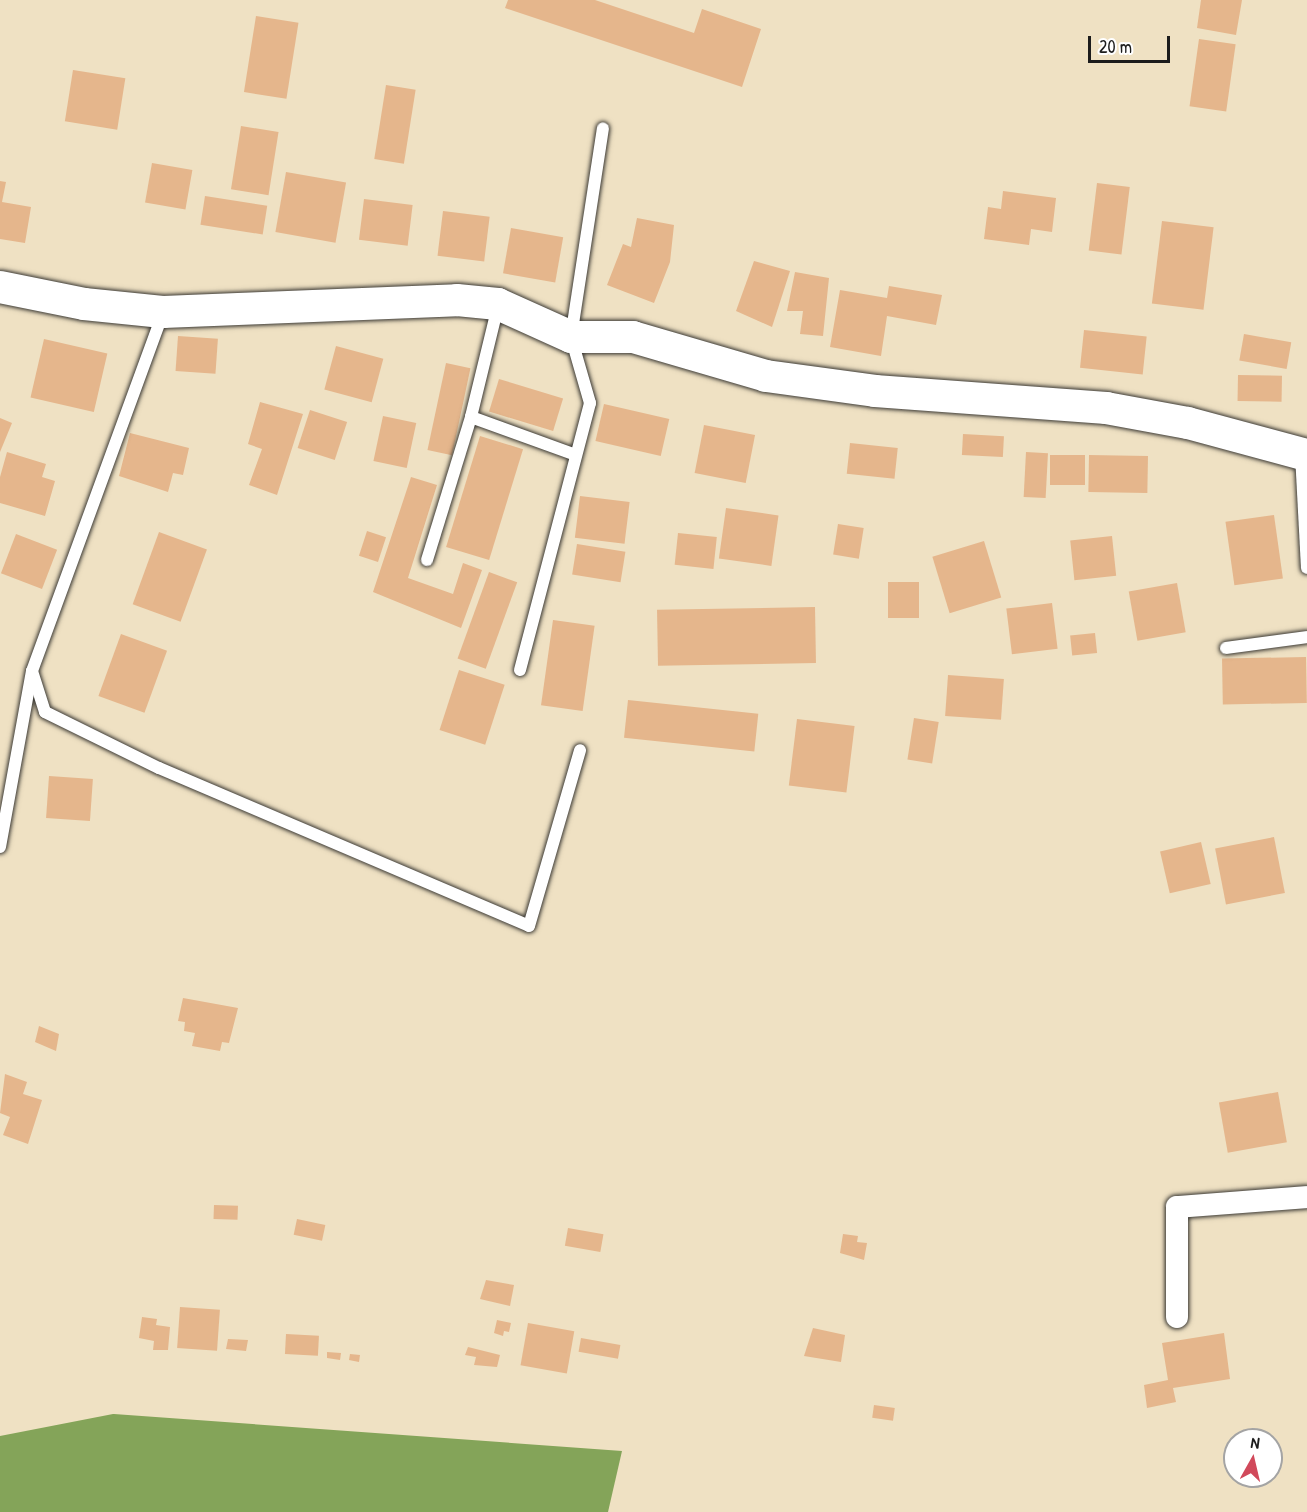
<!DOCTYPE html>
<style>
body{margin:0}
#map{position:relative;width:1307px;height:1512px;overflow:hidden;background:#efe1c3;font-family:"Patrick Hand",sans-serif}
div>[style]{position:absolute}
.forest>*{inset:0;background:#84a459}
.building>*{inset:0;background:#e5b68c;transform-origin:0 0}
.roads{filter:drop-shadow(0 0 2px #3c3a35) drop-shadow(0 0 2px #3c3a35)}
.service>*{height:12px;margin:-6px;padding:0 6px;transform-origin:6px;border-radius:6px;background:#fff}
.minor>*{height:22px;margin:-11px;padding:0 11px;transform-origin:11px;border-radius:11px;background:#fff}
.secondary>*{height:32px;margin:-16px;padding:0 16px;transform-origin:16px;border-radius:16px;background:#fff}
span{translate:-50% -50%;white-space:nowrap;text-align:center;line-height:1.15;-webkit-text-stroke:4.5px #fff;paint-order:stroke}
.north{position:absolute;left:1223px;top:1428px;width:60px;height:60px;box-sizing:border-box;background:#fff;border:2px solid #a4a4a4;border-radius:50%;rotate:8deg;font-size:16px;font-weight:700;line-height:24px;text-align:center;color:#1c1c1c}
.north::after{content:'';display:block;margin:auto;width:21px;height:27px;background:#d1495b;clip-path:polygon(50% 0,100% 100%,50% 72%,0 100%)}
.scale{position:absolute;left:1088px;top:36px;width:82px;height:27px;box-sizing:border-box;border:3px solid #1c1c1c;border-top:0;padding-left:8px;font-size:18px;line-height:21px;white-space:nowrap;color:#1c1c1c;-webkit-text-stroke:4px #fff;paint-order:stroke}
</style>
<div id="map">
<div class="forest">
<div style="clip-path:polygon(113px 1414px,114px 1414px,622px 1451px,608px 1512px,0 1512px,0 1436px)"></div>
</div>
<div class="building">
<div style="clip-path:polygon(508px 0,595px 0,694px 33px,702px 9px,761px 29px,742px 87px,505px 8px)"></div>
<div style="clip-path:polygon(1201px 0,1242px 0,1236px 35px,1197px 28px)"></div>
<div style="left:256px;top:16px;width:43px;height:77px;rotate:9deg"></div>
<div style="left:1199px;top:39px;width:37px;height:68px;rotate:8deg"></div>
<div style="left:73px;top:70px;width:53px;height:52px;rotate:9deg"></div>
<div style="left:386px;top:85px;width:30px;height:75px;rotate:9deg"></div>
<div style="left:241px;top:126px;width:38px;height:64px;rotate:9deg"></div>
<div style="left:152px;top:163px;width:41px;height:40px;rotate:10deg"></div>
<div style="left:286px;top:172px;width:61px;height:61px;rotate:10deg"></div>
<div style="clip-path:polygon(0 181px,6px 182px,2px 202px,31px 207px,25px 243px,0 239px)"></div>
<div style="left:1097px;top:183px;width:33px;height:68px;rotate:7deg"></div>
<div style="clip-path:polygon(1003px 191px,1056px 198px,1052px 232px,1031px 229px,1029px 245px,984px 239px,988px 207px,1001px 209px)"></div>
<div style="left:205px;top:196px;width:63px;height:29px;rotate:9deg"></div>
<div style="left:364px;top:199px;width:49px;height:41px;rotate:7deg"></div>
<div style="left:443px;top:211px;width:47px;height:45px;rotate:7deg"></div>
<div style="clip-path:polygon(637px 218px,674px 225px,670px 262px,654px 303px,607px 285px,623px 244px,631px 247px)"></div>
<div style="left:1162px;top:221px;width:52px;height:83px;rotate:7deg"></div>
<div style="left:511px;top:228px;width:53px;height:46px;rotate:10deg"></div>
<div style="clip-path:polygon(754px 261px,790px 271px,772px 327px,736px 311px)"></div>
<div style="clip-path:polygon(795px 272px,829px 278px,823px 336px,800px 334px,803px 311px,787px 311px)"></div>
<div style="clip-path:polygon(889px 286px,942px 295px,936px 325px,887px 316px,881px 356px,830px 347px,840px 290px,887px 298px)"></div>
<div style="left:1084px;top:330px;width:63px;height:38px;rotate:6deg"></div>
<div style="left:1244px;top:334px;width:48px;height:27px;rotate:10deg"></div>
<div style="left:178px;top:336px;width:40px;height:35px;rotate:4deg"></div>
<div style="left:44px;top:339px;width:65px;height:60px;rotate:13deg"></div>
<div style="left:336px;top:346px;width:49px;height:45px;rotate:15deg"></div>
<div style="left:446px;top:363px;width:25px;height:89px;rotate:12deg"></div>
<div style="left:1238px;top:375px;width:44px;height:26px;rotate:1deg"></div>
<div style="left:499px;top:379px;width:67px;height:34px;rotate:17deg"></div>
<div style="clip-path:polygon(260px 402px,303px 414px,277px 495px,249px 485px,262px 449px,248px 444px)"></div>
<div style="left:604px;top:404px;width:67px;height:38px;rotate:13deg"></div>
<div style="left:310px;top:410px;width:39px;height:40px;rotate:18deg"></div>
<div style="left:383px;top:416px;width:34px;height:46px;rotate:12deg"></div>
<div style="clip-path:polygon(0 418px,12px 423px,0 452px)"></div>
<div style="left:704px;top:425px;width:52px;height:49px;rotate:11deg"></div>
<div style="clip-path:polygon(130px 433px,189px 448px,183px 475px,173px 473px,168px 492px,119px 476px)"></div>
<div style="left:963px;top:434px;width:41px;height:21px;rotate:3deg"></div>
<div style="left:480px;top:436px;width:45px;height:116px;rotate:17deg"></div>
<div style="left:850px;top:443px;width:48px;height:31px;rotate:6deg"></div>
<div style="clip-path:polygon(7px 452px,46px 464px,42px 477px,55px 481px,45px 516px,0 503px,0 477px)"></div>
<div style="left:1026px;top:452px;width:22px;height:45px;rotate:3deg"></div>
<div style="left:1050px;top:455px;width:35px;height:30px"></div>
<div style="left:1089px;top:455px;width:59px;height:37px;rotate:1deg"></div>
<div style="clip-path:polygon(411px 477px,437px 485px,408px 578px,453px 594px,463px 563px,482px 570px,461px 628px,373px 592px)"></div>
<div style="left:580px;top:496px;width:50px;height:42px;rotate:7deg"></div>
<div style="left:726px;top:508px;width:53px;height:51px;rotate:8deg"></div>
<div style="left:1274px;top:515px;width:64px;height:49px;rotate:82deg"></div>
<div style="left:838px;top:524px;width:26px;height:31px;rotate:9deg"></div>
<div style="left:367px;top:531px;width:20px;height:26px;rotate:18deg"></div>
<div style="left:159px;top:532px;width:51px;height:77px;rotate:20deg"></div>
<div style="left:678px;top:533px;width:39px;height:32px;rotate:6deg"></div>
<div style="left:16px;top:534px;width:44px;height:42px;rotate:21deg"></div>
<div style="left:1112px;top:536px;width:40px;height:42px;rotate:84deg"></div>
<div style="left:984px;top:541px;width:59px;height:54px;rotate:73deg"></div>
<div style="left:577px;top:544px;width:49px;height:31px;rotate:9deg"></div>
<div style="left:489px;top:572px;width:30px;height:92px;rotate:20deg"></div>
<div style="left:919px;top:582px;width:36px;height:31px;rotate:90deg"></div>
<div style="left:1177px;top:583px;width:50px;height:49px;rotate:80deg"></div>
<div style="left:1052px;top:603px;width:46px;height:46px;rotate:83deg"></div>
<div style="left:815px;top:607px;width:56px;height:158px;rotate:89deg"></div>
<div style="left:553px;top:620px;width:42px;height:86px;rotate:8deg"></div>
<div style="left:1095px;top:633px;width:20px;height:25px;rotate:84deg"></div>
<div style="left:121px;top:634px;width:49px;height:66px;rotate:20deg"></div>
<div style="left:1306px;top:657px;width:46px;height:84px;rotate:89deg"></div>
<div style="left:459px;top:670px;width:48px;height:63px;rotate:18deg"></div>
<div style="left:948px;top:675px;width:56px;height:41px;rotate:4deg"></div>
<div style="left:628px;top:700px;width:131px;height:38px;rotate:6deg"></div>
<div style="left:914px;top:718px;width:25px;height:42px;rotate:9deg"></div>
<div style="left:797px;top:719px;width:58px;height:67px;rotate:7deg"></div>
<div style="left:49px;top:776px;width:44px;height:42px;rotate:4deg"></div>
<div style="left:1274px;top:837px;width:57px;height:60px;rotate:79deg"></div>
<div style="left:1201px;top:842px;width:43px;height:42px;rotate:77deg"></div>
<div style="clip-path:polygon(183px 998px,238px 1008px,229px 1043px,222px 1042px,220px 1051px,192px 1046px,195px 1033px,184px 1031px,185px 1022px,178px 1021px)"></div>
<div style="clip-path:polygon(39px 1026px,59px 1034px,56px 1051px,35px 1042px)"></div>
<div style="clip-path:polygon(5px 1074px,27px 1082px,23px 1094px,42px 1100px,28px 1144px,3px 1135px,10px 1117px,0 1113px)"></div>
<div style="left:1278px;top:1092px;width:51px;height:60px;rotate:80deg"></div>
<div style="left:214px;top:1205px;width:24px;height:14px;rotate:2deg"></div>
<div style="left:297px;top:1219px;width:29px;height:16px;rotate:12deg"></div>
<div style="left:568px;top:1228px;width:36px;height:18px;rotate:10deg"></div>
<div style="clip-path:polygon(843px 1234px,858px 1236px,857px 1242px,867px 1243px,864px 1260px,840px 1253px)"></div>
<div style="clip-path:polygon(486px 1280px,514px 1285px,510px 1306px,480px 1299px)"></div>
<div style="left:180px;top:1307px;width:40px;height:41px;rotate:4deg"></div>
<div style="clip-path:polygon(142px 1317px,157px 1319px,156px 1325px,170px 1327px,168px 1350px,153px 1350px,154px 1341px,139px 1338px)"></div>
<div style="clip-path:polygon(497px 1320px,511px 1323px,509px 1332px,504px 1331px,503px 1336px,494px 1333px)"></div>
<div style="left:528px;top:1323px;width:47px;height:43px;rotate:10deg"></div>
<div style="clip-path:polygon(813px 1328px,845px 1335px,841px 1362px,804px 1356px)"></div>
<div style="clip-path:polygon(1224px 1333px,1230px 1379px,1173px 1388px,1176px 1402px,1147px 1408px,1144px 1385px,1168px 1380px,1162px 1343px)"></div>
<div style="left:286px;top:1334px;width:33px;height:20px;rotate:3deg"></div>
<div style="left:581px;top:1338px;width:40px;height:14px;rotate:10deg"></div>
<div style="clip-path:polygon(228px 1339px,248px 1340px,246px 1351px,226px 1349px)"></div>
<div style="clip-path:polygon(468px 1347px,500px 1355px,497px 1367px,474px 1365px,476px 1357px,465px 1355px)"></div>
<div style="clip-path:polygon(327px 1352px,341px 1353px,340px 1360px,327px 1358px)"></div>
<div style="clip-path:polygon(350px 1354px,360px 1355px,359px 1362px,349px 1360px)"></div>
<div style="left:874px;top:1405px;width:21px;height:13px;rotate:8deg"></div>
</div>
<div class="roads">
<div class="service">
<div style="left:498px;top:306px;width:114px;rotate:103.7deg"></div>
<div style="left:471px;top:417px;width:109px;rotate:19.9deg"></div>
<div style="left:1301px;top:454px;width:114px;rotate:87deg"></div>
<div style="left:427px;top:560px;width:150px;rotate:-72.9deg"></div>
<div style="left:1226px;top:648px;width:82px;rotate:-7.7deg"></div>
<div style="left:520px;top:670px;width:276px;rotate:-75.3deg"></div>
<div style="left:590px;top:403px;width:69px;rotate:-106.1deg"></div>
<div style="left:571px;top:337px;width:211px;rotate:-81.3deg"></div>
<div style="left:32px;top:671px;width:43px;rotate:72.4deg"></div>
<div style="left:45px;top:712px;width:127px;rotate:26.2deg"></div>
<div style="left:159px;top:768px;width:402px;rotate:23.1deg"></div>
<div style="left:529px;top:926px;width:183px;rotate:-73.8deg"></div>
<div style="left:0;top:847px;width:179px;rotate:-79.7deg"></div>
<div style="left:32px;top:671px;width:381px;rotate:-69.9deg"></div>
</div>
<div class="minor">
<div style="left:1177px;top:1317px;width:110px;rotate:-90deg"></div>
<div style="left:1177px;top:1207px;width:130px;rotate:-4.4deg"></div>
</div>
<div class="secondary">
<div style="left:0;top:287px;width:86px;rotate:11.4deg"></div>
<div style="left:84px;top:304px;width:79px;rotate:5.8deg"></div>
<div style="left:163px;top:312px;width:294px;rotate:-2.3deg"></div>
<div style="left:457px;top:300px;width:41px;rotate:5.6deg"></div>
<div style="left:498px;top:304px;width:80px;rotate:24.3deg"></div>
<div style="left:571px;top:337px;width:62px"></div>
<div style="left:633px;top:337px;width:139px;rotate:16.3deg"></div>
<div style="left:766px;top:376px;width:110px;rotate:7.8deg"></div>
<div style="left:875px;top:391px;width:232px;rotate:4.2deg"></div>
<div style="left:1106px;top:408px;width:83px;rotate:10.4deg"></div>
<div style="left:1188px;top:423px;width:123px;rotate:15.1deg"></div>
</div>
</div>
<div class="north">N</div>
<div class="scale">20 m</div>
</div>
